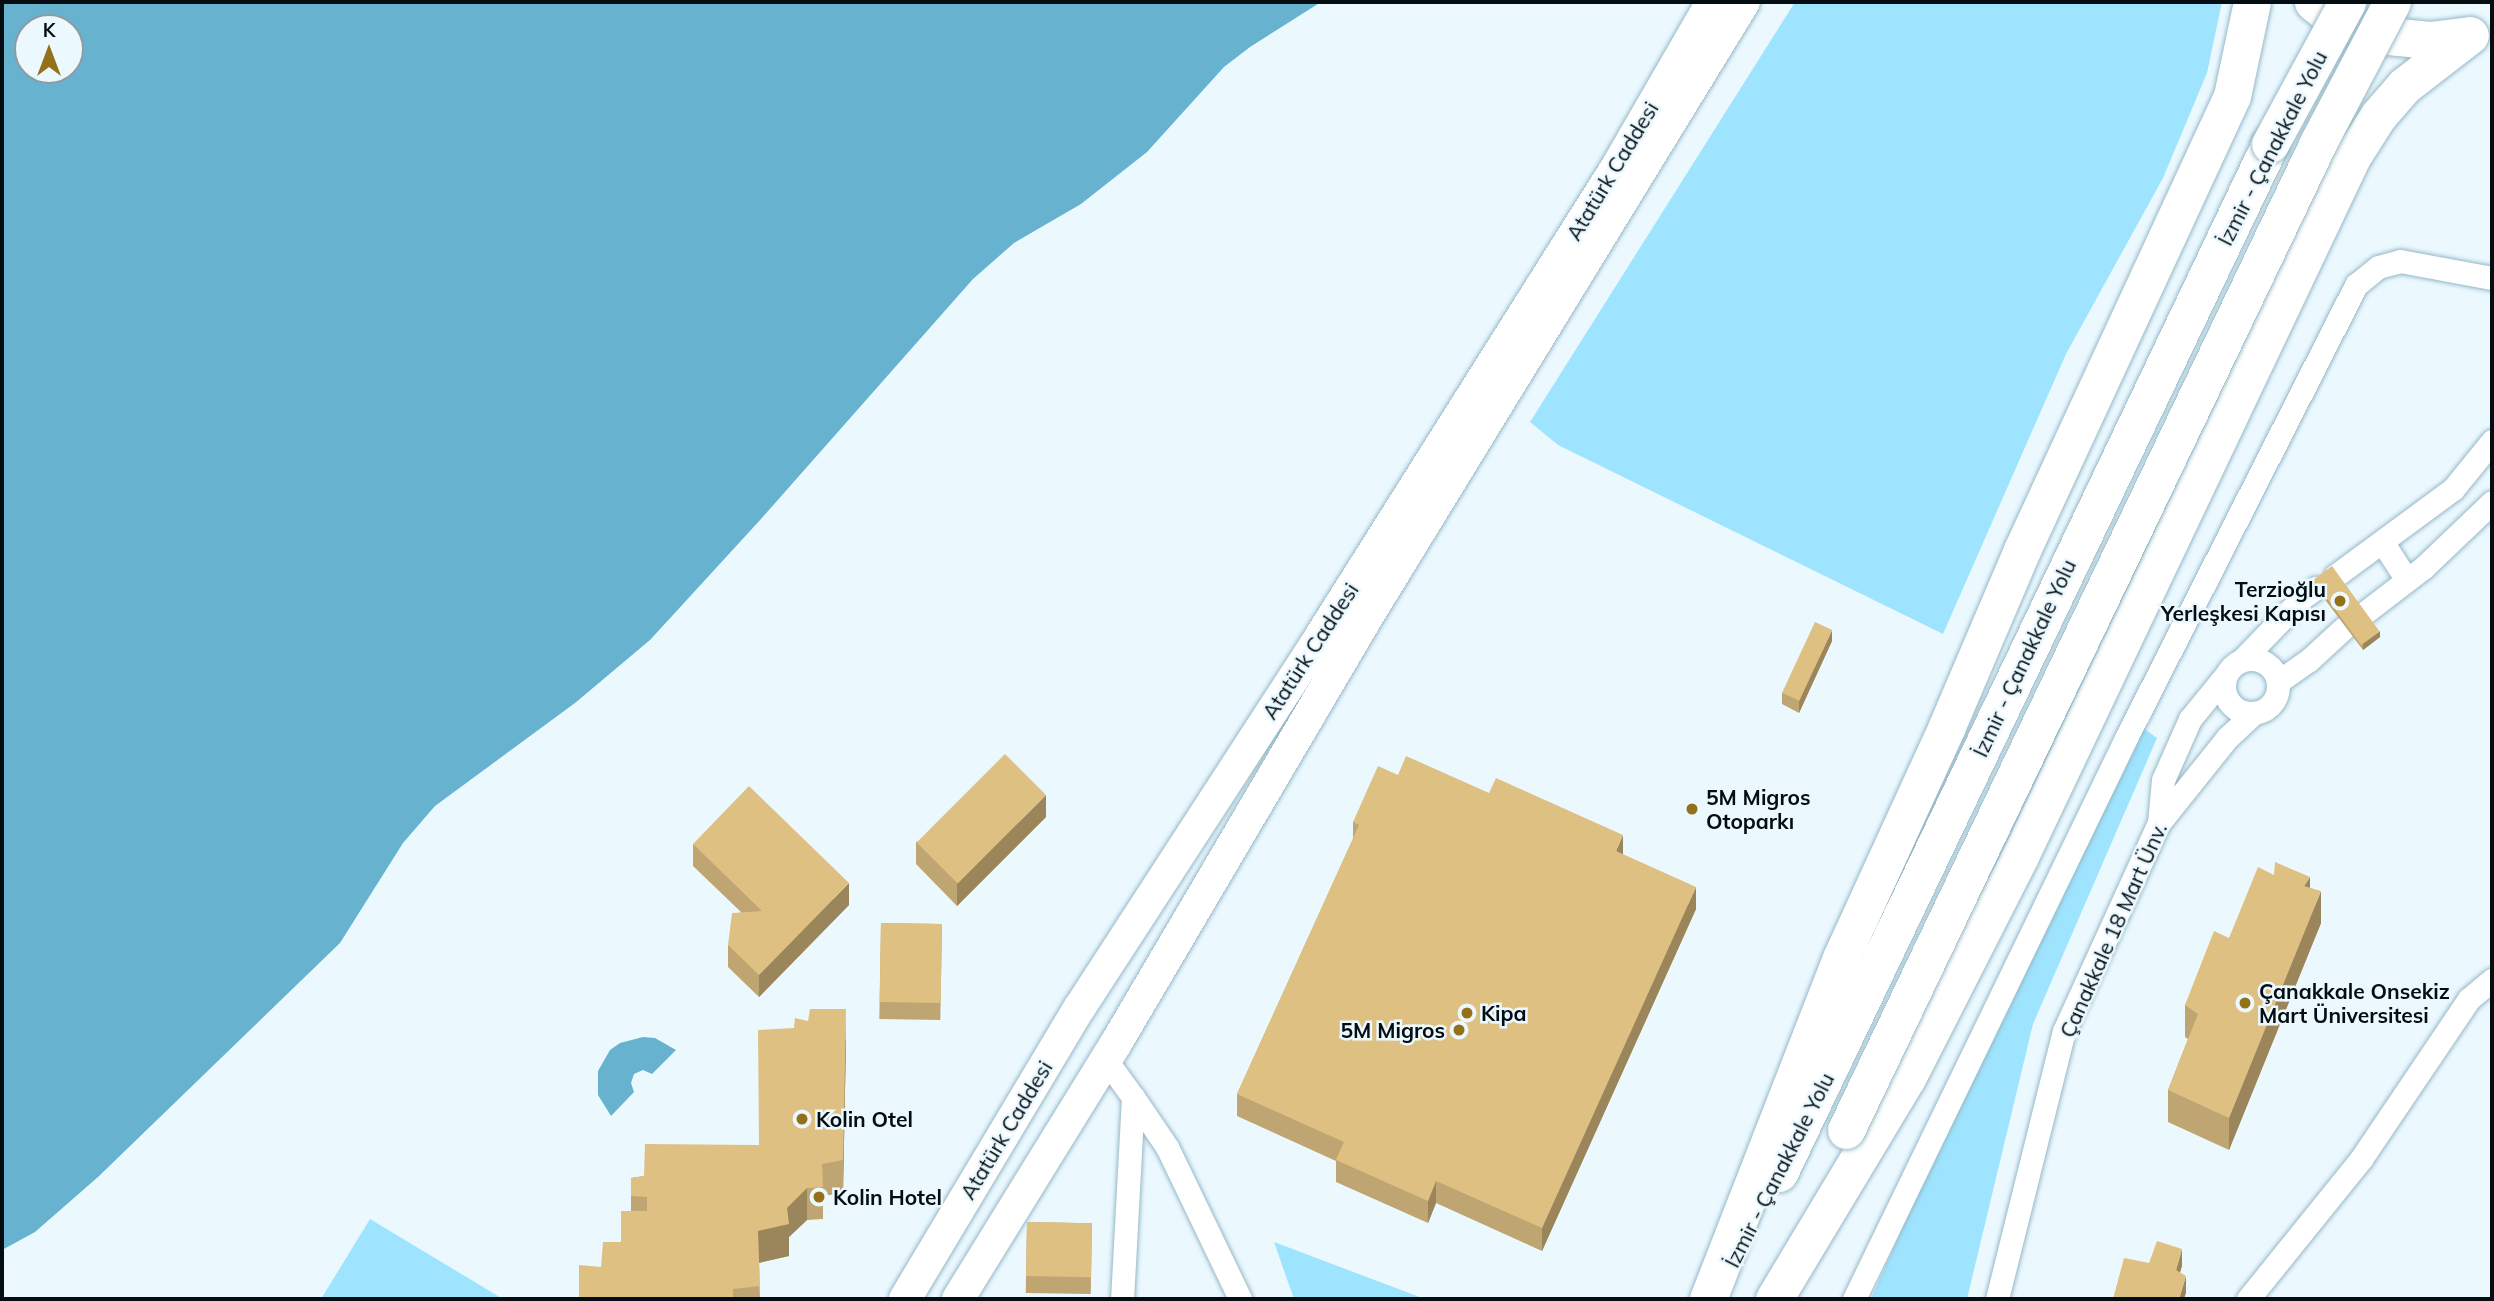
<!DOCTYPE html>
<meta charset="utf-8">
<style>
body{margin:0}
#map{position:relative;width:2494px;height:1301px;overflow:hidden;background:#ebf9ff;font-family:Mulish,sans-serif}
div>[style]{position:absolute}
.green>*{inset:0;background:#9ee4ff}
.water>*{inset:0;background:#67b3cf}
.roads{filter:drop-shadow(0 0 2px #96b8c6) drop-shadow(0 0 2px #96b8c6)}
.minor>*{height:23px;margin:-11.5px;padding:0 11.5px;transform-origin:11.5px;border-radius:11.5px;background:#fff}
.minor>.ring{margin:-11.5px;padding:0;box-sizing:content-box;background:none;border:23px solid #fff;border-radius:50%}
.secondary>*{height:32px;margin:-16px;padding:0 16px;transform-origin:16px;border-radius:16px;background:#fff}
.trunk>*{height:37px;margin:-18.5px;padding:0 18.5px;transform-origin:18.5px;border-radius:18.5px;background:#fff}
.bridges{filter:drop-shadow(0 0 2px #96b8c6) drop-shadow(0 0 2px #96b8c6)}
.trunk-bridge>*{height:37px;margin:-18.5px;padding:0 18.5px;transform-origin:18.5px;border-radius:18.5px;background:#fff}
.wall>*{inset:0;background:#bfa571;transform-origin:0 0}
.shaded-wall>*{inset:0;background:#9b865c}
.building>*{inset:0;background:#dec083;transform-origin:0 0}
.dots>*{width:19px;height:19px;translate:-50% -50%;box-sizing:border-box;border:4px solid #ebf9ff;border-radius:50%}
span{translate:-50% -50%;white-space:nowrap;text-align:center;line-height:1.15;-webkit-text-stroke:5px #ebf9ff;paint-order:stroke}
.street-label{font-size:21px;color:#030d12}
.poi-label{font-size:21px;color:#030d12;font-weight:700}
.right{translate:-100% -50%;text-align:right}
.left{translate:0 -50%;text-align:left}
.frame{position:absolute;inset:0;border:4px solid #030d12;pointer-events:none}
.north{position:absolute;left:14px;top:14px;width:70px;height:70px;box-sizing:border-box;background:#ebf9ff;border:2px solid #8e9ba0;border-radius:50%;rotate:0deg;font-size:19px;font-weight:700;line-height:28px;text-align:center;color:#030d12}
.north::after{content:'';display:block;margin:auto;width:24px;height:32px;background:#947018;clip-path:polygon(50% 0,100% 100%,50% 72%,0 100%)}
</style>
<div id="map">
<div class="green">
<div style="clip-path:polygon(1795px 2px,2222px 2px,2207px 73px,2163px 178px,2066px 354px,1943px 634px,1558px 445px,1530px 422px)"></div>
<div style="clip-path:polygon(2142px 727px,2157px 738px,2033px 1024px,1967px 1299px,1871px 1299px,2006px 995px)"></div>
<div style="clip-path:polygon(370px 1219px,503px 1299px,321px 1299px)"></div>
<div style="clip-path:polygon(1274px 1242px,1425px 1299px,1294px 1299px)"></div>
</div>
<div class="water">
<div style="clip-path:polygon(evenodd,2px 2px,1321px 2px,1250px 47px,1224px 67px,1147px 152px,1081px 204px,1014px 243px,973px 279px,761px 519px,650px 640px,575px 703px,435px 806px,403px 843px,340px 943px,98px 1177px,35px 1232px,2px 1250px,2px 2px,28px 28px,70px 28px,70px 70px,28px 70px,28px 28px)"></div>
<div style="clip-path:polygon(643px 1037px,655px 1038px,676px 1050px,652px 1074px,643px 1070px,634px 1074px,631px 1083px,634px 1092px,611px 1116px,598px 1095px,598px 1071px,610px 1050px,620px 1043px)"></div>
</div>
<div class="roads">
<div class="minor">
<div style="left:2383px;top:543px;width:44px;rotate:57deg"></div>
<div style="left:2335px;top:576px;width:147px;rotate:-36.4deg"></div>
<div style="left:2453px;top:489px;width:62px;rotate:-50.9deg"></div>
<div style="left:2363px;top:614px;width:76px;rotate:-37.5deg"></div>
<div style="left:2423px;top:568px;width:95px;rotate:-43.7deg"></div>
<div class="ring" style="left:2224px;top:659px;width:31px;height:31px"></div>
<div style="left:2242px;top:660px;width:88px;rotate:-45.9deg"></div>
<div style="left:2303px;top:597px;width:16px;rotate:-35deg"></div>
<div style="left:2279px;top:681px;width:35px;rotate:-35deg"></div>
<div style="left:2308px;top:661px;width:50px;rotate:-42.6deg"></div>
<div style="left:2159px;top:823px;width:43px;rotate:-84.7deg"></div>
<div style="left:2163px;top:780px;width:67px;rotate:-66.1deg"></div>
<div style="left:2190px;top:719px;width:57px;rotate:-50.7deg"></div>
<div style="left:1106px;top:1060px;width:46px;rotate:53.9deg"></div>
<div style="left:1133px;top:1097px;width:202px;rotate:93.1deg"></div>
<div style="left:1133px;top:1097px;width:60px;rotate:55.8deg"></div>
<div style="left:1167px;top:1147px;width:169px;rotate:64.3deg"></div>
<div style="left:1854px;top:1299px;width:626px;rotate:-64.13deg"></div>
<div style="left:2127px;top:736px;width:506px;rotate:-63.08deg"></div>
<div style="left:2356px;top:285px;width:28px;rotate:-39deg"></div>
<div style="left:2378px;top:267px;width:23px;rotate:-15deg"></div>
<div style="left:2400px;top:261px;width:94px;rotate:10.5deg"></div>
<div style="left:1997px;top:1299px;width:276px;rotate:-76deg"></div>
<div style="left:2064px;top:1031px;width:229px;rotate:-65.5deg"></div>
<div style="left:2159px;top:823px;width:109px;rotate:-51.3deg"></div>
<div style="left:2227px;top:738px;width:37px;rotate:-43deg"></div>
<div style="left:2248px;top:1299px;width:180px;rotate:-51.1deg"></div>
<div style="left:2361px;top:1159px;width:193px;rotate:-56deg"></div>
<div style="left:2469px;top:999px;width:30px;rotate:-40deg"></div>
</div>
<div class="secondary">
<div style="left:905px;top:1299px;width:340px;rotate:-59.1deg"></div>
<div style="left:1080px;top:1007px;width:445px;rotate:-57deg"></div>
<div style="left:1322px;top:634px;width:555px;rotate:-57.74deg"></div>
<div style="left:1618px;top:165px;width:188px;rotate:-60deg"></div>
<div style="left:958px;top:1299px;width:299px;rotate:-58.3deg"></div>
<div style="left:1115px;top:1045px;width:491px;rotate:-59.5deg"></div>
<div style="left:1364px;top:622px;width:727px;rotate:-58.5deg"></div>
</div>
<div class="trunk">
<div style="left:2313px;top:2px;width:22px;rotate:39deg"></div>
<div style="left:2330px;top:16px;width:52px;rotate:21.6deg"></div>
<div style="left:2378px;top:35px;width:52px;rotate:5.5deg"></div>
<div style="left:2430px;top:40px;width:40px;rotate:-7.1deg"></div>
<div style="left:1779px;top:1173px;width:1140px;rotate:-64.49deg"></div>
<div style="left:1708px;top:1299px;width:366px;rotate:-68.7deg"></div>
<div style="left:1841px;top:958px;width:255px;rotate:-65.4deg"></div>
<div style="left:1947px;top:726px;width:191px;rotate:-66.9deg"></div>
<div style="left:2022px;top:550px;width:500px;rotate:-65.18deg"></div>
<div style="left:2232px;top:96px;width:96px;rotate:-78deg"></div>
<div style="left:1774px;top:1299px;width:258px;rotate:-59deg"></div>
<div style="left:1907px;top:1078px;width:249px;rotate:-63deg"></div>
<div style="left:2020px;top:856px;width:774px;rotate:-64.59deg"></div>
<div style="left:2352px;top:157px;width:49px;rotate:-57.6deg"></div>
<div style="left:2378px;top:116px;width:40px;rotate:-49deg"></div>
<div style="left:2404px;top:86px;width:83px;rotate:-37.7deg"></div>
</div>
</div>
<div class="bridges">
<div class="trunk-bridge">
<div style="left:2270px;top:144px;width:162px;rotate:-61.5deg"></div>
<div style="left:1846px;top:1130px;width:1096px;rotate:-64.44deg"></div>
<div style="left:2319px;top:141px;width:157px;rotate:-62.3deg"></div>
</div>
</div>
<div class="wall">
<div style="clip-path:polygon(2314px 580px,2380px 637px,2363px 650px,2314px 585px)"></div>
<div style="clip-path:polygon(1832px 641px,1799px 713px,1782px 704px,1782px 693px)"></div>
<div style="clip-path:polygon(1398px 775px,1623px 855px,1696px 909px,1542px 1251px,1436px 1203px,1428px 1223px,1336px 1182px,1336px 1161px,1237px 1116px,1237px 1094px,1353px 839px,1353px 822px)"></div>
<div style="clip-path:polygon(1046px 817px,957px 906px,916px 864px,916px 842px)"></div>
<div style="clip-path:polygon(693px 844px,849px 905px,759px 997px,728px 967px,728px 945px,741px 912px,693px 866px)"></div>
<div style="clip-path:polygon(2274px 875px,2310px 888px,2321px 923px,2229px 1150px,2168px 1122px,2168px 1090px,2188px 1039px,2185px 1037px,2185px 1005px,2229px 938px)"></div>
<div style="left:881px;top:923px;width:61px;height:96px;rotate:1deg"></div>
<div style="clip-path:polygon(808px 1021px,846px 1041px,843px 1193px,823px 1196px,823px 1219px,807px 1220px,789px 1237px,789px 1256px,759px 1263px,760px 1299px,579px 1299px,601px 1267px,621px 1242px,631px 1211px,631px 1178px,644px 1176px,759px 1145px,794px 1028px)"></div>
<div style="left:1027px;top:1222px;width:65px;height:71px;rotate:1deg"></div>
</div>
<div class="shaded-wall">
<div style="clip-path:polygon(1832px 630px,1832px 641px,1799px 713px,1799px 701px)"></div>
<div style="clip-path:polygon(2380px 631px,2380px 637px,2363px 650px,2363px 644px)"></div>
<div style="clip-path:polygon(1046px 795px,1046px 817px,957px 906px,957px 884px)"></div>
<div style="clip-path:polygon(1623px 835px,1623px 858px,1616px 851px)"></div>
<div style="clip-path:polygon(2310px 877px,2310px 909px,2304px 886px)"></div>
<div style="clip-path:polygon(849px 883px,849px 905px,759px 997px,759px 975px)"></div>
<div style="clip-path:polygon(1696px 887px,1696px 909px,1542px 1251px,1542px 1228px)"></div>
<div style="clip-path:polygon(2321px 891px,2321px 923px,2229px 1150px,2229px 1118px)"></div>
<div style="clip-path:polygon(846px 1009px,846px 1041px,843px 1193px,843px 1160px)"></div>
<div style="clip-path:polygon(1436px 1181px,1436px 1203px,1428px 1223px,1428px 1201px)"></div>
<div style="clip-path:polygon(807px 1188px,807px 1220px,789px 1237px,789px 1256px,758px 1263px,758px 1231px)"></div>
<div style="clip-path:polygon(2182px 1249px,2182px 1266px,2176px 1287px,2176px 1270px)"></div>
<div style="clip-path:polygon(2186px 1276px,2186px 1293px,2184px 1299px,2179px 1299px)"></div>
</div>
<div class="building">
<div style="left:2332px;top:566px;width:81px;height:23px;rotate:54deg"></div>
<div style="left:1815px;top:622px;width:19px;height:78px;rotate:25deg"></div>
<div style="left:1005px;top:754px;width:58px;height:125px;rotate:45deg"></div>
<div style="clip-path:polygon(1406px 756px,1489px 793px,1496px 778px,1623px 835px,1616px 851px,1696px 887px,1542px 1228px,1436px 1181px,1428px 1201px,1336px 1160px,1344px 1142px,1237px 1094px,1359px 825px,1353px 822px,1378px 766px,1398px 775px)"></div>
<div style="clip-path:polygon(749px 786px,849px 883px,759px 975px,728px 945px,732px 913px,762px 911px,693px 844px)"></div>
<div style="clip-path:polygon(2275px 862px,2310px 877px,2304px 886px,2321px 891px,2229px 1118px,2168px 1090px,2198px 1014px,2185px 1005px,2214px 931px,2229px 938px,2258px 867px,2274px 875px)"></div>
<div style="left:881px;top:923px;width:61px;height:79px;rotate:1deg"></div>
<div style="clip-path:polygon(810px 1009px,846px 1009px,843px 1160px,822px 1164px,823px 1187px,807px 1188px,787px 1208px,789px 1224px,758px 1231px,760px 1286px,733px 1289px,733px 1299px,579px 1299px,579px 1265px,601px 1267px,603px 1242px,621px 1242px,621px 1211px,647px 1211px,647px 1197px,631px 1196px,631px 1178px,644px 1176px,645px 1144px,759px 1145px,758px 1030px,794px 1028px,795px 1018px,808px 1021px)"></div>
<div style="left:1027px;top:1222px;width:65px;height:54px;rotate:1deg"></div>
<div style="clip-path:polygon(2157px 1241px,2182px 1249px,2176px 1270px,2186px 1276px,2179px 1299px,2113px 1299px,2124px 1258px,2149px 1263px)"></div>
</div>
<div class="dots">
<div style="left:2340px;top:601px;background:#947018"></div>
<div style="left:1692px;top:809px;background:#947018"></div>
<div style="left:2245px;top:1003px;background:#947018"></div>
<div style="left:1467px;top:1013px;background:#947018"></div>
<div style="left:1459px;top:1030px;background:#947018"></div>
<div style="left:802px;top:1119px;background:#947018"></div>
<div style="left:819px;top:1197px;background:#947018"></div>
</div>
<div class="street-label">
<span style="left:2272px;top:148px;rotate:-63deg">İzmir - Çanakkale Yolu</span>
<span style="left:1612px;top:171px;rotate:-59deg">Atatürk Caddesi</span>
<span style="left:1310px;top:651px;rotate:-57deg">Atatürk Caddesi</span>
<span style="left:2024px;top:658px;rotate:-65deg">İzmir - Çanakkale Yolu</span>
<span style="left:2113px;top:930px;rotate:-66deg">Çanakkale 18 Mart Ünv.</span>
<span style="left:1006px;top:1130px;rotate:-59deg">Atatürk Caddesi</span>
<span style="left:1779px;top:1170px;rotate:-63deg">İzmir - Çanakkale Yolu</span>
</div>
<div class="poi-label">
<span class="right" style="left:2326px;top:601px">Terzioğlu<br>Yerleşkesi Kapısı</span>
<span class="left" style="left:1706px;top:809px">5M Migros<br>Otoparkı</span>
<span class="left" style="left:2259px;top:1003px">Çanakkale Onsekiz<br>Mart Üniversitesi</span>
<span class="left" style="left:1481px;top:1013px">Kipa</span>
<span class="right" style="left:1445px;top:1030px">5M Migros</span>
<span class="left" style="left:816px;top:1119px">Kolin Otel</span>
<span class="left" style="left:833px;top:1197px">Kolin Hotel</span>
</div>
<div class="frame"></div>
<div class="north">K</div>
</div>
